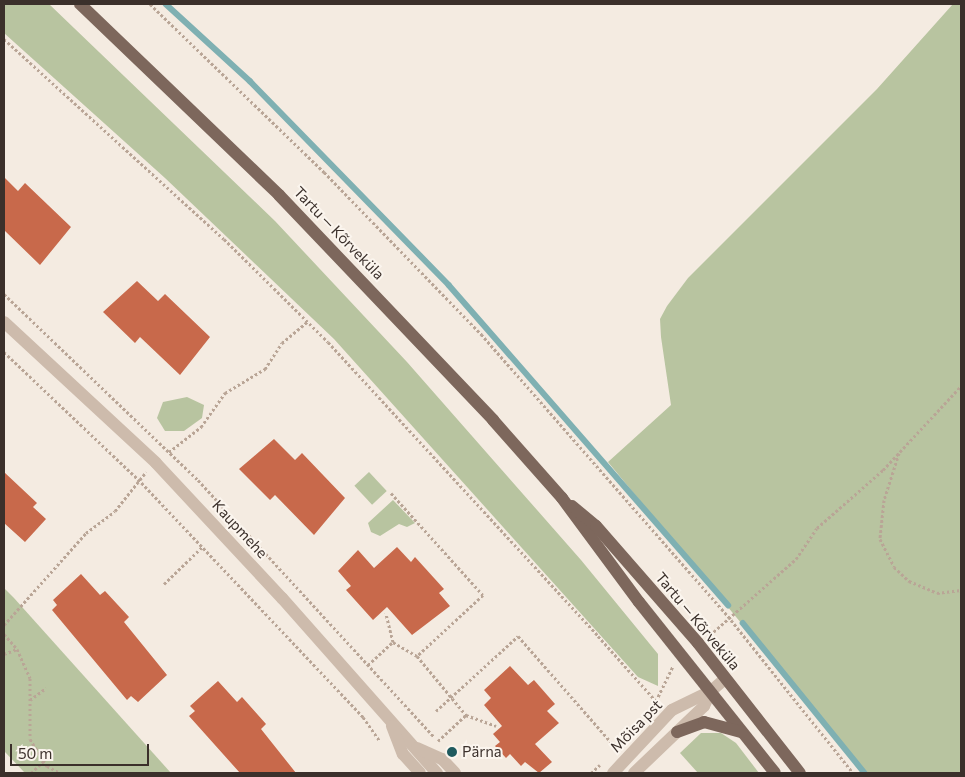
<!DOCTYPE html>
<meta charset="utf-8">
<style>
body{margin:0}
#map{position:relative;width:965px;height:777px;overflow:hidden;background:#f4ebe1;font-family:Commissioner,sans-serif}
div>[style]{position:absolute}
.green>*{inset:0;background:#b8c4a0;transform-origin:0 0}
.stream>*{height:5.5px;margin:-2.75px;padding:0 2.75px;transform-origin:2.75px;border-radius:2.75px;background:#7fb0b2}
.building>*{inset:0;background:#c8694b}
.path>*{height:3px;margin-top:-1.5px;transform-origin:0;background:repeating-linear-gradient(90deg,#b9a596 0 2.5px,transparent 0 5px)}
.minor>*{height:12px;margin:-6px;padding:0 6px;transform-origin:6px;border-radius:6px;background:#cdbbac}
.major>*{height:12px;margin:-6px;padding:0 6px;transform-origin:6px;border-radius:6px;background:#7d675c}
.dots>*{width:14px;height:14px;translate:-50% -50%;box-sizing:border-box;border:2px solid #fbf5ee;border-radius:50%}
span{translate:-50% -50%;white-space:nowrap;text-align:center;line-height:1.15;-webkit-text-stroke:4px #fbf5ee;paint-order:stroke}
.street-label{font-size:15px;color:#3b302b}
.poi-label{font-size:15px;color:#3b302b}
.left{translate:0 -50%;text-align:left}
.frame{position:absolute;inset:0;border:5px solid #3b302b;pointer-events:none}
.scale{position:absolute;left:10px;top:744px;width:139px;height:22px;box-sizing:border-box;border:2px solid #3b302b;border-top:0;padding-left:6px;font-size:15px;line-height:18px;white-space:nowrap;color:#3b302b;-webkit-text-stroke:4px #fbf5ee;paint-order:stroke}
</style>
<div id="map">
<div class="green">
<div style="clip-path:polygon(4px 4px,49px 4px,275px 221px,407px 362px,581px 560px,658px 654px,658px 686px,638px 677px,334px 339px,165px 178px,4px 33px)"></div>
<div style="clip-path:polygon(953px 4px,961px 4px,961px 773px,865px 773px,608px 462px,671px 405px,661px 337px,660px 319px,667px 306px,688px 278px,877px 89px)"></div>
<div style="clip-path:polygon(187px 397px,204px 405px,202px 418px,184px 431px,165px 431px,157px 418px,163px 402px)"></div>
<div style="left:369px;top:472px;width:26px;height:20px;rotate:47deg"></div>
<div style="clip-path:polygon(393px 500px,415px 523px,407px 527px,399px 524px,380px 536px,371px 532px,368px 523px)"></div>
<div style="clip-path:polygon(4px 588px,14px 598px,171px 773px,25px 773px,4px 751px)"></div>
<div style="clip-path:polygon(701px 733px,721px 733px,736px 743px,759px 773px,698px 773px,680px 753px)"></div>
</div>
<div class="stream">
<div style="left:166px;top:4px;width:114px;rotate:42.5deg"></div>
<div style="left:250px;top:81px;width:285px;rotate:45.7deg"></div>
<div style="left:449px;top:285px;width:425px;rotate:48.9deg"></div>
<div style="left:743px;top:623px;width:193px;rotate:50.9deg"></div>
</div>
<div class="building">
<div style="clip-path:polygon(4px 177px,18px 191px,25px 183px,71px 227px,40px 265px,4px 230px)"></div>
<div style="clip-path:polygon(137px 281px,158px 301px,165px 294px,210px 337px,180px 375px,140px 337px,135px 343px,103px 312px)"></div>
<div style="clip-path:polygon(274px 439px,295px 460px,302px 453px,345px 498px,314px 535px,275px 495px,270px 500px,239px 469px)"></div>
<div style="clip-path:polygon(4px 472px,37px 503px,33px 507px,46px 519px,25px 542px,4px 523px)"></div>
<div style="clip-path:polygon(397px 547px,411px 562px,415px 557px,444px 589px,439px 593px,450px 606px,412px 635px,387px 607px,373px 620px,346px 590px,351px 586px,338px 571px,358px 550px,374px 568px)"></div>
<div style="clip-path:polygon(81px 574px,100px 595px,105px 591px,129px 617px,124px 622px,167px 675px,138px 702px,131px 696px,127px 700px,52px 610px,57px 605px,53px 600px)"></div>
<div style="clip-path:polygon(510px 666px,528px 685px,534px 680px,555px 704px,547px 711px,559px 723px,535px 744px,552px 762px,539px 773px,525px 762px,521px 766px,510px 754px,506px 758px,495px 746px,500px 742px,493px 734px,502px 726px,484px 705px,491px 698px,484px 690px)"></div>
<div style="clip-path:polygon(218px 681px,237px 702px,242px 697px,266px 724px,261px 729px,296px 773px,240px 773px,189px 716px,195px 711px,190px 706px)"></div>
</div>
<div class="path">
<div style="left:150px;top:4px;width:242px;rotate:44deg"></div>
<div style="left:324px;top:172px;width:226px;rotate:45.9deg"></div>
<div style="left:481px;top:334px;width:380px;rotate:48.8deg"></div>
<div style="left:731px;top:620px;width:196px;rotate:51.4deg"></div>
<div style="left:4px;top:39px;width:297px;rotate:42.3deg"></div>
<div style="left:224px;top:239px;width:146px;rotate:44.7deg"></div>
<div style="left:328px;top:342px;width:399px;rotate:47.4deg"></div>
<div style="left:598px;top:636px;width:87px;rotate:48.3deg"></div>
<div style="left:656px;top:701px;width:6px;rotate:129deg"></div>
<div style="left:4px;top:294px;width:269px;rotate:43.8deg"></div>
<div style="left:198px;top:480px;width:349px;rotate:47.4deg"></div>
<div style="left:4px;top:352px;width:185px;rotate:43.5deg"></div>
<div style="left:138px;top:479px;width:328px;rotate:46.6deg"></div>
<div style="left:363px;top:717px;width:29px;rotate:55deg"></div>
<div style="left:169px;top:452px;width:41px;rotate:-38deg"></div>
<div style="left:201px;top:427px;width:42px;rotate:-54.8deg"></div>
<div style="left:225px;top:393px;width:47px;rotate:-31deg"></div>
<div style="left:265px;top:369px;width:31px;rotate:-57deg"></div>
<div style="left:282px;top:343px;width:34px;rotate:-40deg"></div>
<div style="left:899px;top:453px;width:49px;rotate:107.7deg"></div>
<div style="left:884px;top:500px;width:39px;rotate:96deg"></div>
<div style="left:880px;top:539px;width:31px;rotate:63deg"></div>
<div style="left:894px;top:567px;width:21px;rotate:43deg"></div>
<div style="left:909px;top:581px;width:30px;rotate:23deg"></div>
<div style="left:937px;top:593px;width:24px;rotate:-7deg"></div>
<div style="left:391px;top:493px;width:137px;rotate:48deg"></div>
<div style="left:483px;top:595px;width:90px;rotate:137.3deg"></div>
<div style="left:417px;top:656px;width:28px;rotate:-150deg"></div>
<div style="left:164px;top:584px;width:53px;rotate:-44.2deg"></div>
<div style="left:4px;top:625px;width:123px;rotate:-48.3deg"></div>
<div style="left:86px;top:533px;width:36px;rotate:-37deg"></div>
<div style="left:115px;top:511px;width:50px;rotate:-51.5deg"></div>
<div style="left:4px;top:634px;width:20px;rotate:49deg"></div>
<div style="left:17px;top:649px;width:32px;rotate:66deg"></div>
<div style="left:30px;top:678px;width:61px;rotate:90deg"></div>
<div style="left:30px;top:739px;width:32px;rotate:58deg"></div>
<div style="left:47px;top:766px;width:15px;rotate:28deg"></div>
<div style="left:710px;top:635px;width:115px;rotate:-41.5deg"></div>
<div style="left:796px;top:559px;width:37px;rotate:-56deg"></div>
<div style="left:817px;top:528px;width:88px;rotate:-41.3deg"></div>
<div style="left:883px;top:470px;width:115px;rotate:-47.1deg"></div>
<div style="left:4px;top:654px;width:14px;rotate:-21deg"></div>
<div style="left:417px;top:656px;width:77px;rotate:50.3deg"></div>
<div style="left:368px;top:665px;width:34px;rotate:-43deg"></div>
<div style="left:393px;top:642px;width:30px;rotate:-104deg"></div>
<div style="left:30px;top:700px;width:20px;rotate:-37deg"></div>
<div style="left:656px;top:701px;width:39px;rotate:-64deg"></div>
<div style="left:436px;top:711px;width:111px;rotate:-42.4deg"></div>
<div style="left:518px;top:636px;width:149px;rotate:48.8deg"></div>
<div style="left:438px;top:741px;width:38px;rotate:-43deg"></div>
<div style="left:466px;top:715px;width:32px;rotate:20deg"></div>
<div style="left:31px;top:773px;width:18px;rotate:-43deg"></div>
<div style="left:591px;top:773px;width:12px;rotate:-42deg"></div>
</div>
<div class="minor">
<div style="left:4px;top:322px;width:207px;rotate:42.8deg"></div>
<div style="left:156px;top:463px;width:185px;rotate:47deg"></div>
<div style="left:282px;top:598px;width:234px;rotate:48.5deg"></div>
<div style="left:392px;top:726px;width:30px;rotate:69deg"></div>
<div style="left:403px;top:754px;width:25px;rotate:48deg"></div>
<div style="left:417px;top:748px;width:27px;rotate:24deg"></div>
<div style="left:442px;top:759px;width:19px;rotate:47deg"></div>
<div style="left:613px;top:773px;width:86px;rotate:-46.9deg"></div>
<div style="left:672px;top:710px;width:43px;rotate:-26deg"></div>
<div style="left:711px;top:691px;width:18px;rotate:-41deg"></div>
<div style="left:634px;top:773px;width:97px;rotate:-43.7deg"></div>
<div style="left:704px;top:706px;width:17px;rotate:-65deg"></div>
</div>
<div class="major">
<div style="left:80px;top:4px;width:276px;rotate:43.8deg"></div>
<div style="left:279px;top:195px;width:311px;rotate:46.4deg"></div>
<div style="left:493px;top:420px;width:104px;rotate:48.5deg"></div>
<div style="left:562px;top:498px;width:129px;rotate:53.5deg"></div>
<div style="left:639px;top:602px;width:218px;rotate:51.5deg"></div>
<div style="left:572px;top:506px;width:31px;rotate:40deg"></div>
<div style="left:596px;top:526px;width:155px;rotate:48.9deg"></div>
<div style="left:698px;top:643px;width:165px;rotate:51.9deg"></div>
<div style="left:677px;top:732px;width:29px;rotate:-20deg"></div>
<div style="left:704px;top:722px;width:39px;rotate:15deg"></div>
</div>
<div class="dots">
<div style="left:452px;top:752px;background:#1f5a5e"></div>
</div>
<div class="street-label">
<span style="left:339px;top:233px;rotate:46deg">Tartu — Kõrveküla</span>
<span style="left:240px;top:529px;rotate:47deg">Kaupmehe</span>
<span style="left:698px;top:621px;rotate:50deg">Tartu — Kõrveküla</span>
<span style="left:636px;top:726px;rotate:-46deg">Mõisa pst</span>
</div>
<div class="poi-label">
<span class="left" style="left:462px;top:752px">Pärna</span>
</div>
<div class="frame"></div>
<div class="scale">50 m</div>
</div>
